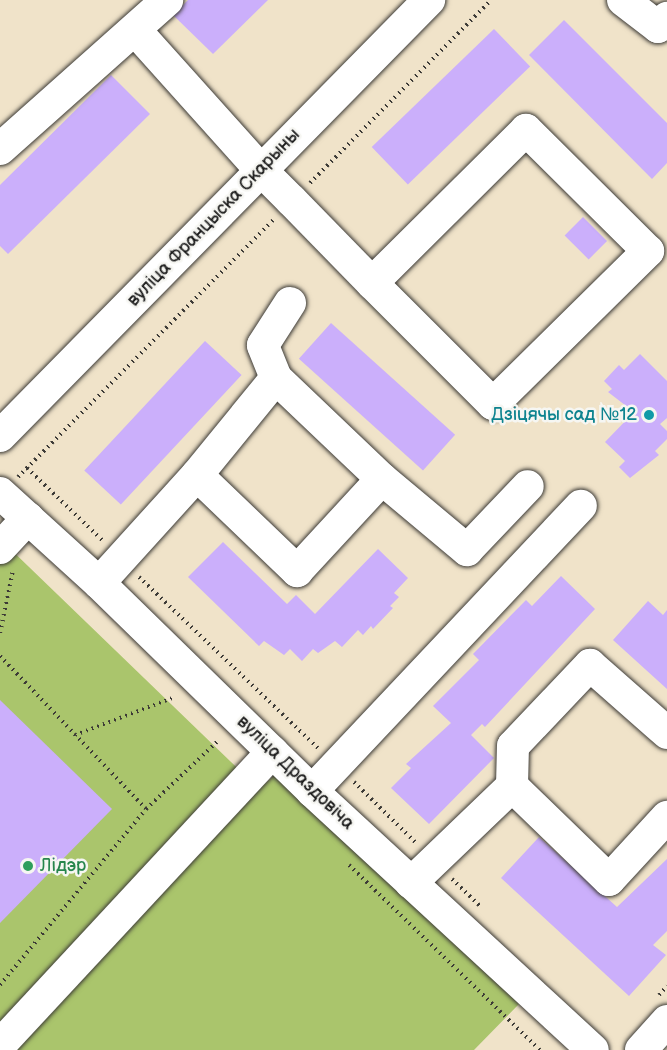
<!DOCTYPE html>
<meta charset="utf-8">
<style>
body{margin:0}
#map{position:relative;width:667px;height:1050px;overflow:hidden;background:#f0e3c9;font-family:"Balsamiq Sans",sans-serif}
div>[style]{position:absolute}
.green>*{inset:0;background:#aac56c}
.building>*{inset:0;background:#cbaffb;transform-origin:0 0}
.path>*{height:4px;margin-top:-2px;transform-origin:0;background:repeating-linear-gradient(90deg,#3c3a36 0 1.5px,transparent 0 6px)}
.roads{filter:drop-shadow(0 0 2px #3c3a36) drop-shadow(0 0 2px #3c3a36)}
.minor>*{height:32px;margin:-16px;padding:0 16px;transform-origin:16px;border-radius:16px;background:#fff}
.dots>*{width:16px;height:16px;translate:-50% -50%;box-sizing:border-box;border:3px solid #f6f6f2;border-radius:50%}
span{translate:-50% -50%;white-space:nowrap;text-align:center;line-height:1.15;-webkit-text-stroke:5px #f6f6f2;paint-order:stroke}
.street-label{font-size:18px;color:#1c1c1c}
.culture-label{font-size:18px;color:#0d838f}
.right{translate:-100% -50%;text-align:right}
.leisure-label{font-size:18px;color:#27864d}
.left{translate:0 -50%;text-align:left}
</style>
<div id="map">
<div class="green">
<div style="clip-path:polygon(0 539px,259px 789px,277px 773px,519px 1004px,474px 1050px,0 1050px)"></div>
</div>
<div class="building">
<div style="clip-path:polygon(188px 0,268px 0,213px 54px,173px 15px)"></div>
<div style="clip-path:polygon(564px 20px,667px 123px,667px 163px,652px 179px,529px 55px)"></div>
<div style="left:494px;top:29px;width:52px;height:170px;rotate:46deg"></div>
<div style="clip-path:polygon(111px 75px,150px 114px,8px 254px,0 246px,0 185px)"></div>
<div style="left:583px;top:217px;width:34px;height:26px;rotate:45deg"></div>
<div style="left:331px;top:323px;width:167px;height:48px;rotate:42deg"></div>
<div style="left:205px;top:341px;width:50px;height:177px;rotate:43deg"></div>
<div style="clip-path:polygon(640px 354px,667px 381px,667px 418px,660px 424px,667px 431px,667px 439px,655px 451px,659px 455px,630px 478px,619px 467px,625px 461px,605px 442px,634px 412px,608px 392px,612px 389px,604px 381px,619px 365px,624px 370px)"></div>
<div style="clip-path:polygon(223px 542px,287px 604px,296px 595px,315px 614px,378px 549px,408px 578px,394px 593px,399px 597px,390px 606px,393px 608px,373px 629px,371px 626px,363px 635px,358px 630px,342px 647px,335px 641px,318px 653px,313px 649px,302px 661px,290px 649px,284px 655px,264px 641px,259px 646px,188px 577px)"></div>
<div style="clip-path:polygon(561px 576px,595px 609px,485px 727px,482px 724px,471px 735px,494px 758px,429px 824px,391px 788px,411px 768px,406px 764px,451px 723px,433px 706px,479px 660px,473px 654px,526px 600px,532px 606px)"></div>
<div style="clip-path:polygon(648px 601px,663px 615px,667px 610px,667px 689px,613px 640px)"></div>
<div style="clip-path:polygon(0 700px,112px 809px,0 923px)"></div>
<div style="clip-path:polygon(539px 837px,617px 907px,667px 859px,667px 931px,653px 945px,666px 955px,629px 996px,501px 878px)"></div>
</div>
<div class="path">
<div style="left:310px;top:183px;width:257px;rotate:-45.3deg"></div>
<div style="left:27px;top:468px;width:104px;rotate:43.8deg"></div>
<div style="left:18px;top:477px;width:362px;rotate:-45.2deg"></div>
<div style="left:139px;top:577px;width:248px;rotate:43.7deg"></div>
<div style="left:0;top:633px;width:64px;rotate:-78.3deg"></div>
<div style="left:0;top:656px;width:211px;rotate:46.3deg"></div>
<div style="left:146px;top:809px;width:100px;rotate:-43.4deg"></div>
<div style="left:75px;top:735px;width:107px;rotate:-20.8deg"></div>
<div style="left:354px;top:782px;width:86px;rotate:44.5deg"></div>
<div style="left:349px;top:865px;width:266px;rotate:44.1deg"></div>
<div style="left:452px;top:879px;width:40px;rotate:44deg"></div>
<div style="left:0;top:985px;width:229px;rotate:-50.3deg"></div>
<div style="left:659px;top:995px;width:12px;rotate:-48deg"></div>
</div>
<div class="roads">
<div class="minor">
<div style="left:623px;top:0;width:44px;rotate:37.6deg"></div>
<div style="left:658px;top:27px;width:13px;rotate:-45deg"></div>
<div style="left:136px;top:31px;width:186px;rotate:48.1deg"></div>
<div style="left:260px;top:169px;width:45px;rotate:45deg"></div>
<div style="left:292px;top:201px;width:115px;rotate:45.7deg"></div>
<div style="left:372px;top:283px;width:171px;rotate:45deg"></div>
<div style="left:493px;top:404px;width:218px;rotate:-44.6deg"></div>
<div style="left:648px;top:251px;width:172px;rotate:-135.2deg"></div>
<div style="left:526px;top:130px;width:217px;rotate:135.2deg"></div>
<div style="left:0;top:149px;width:224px;rotate:-41.7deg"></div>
<div style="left:276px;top:378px;width:35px;rotate:-112deg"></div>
<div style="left:263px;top:345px;width:50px;rotate:-57.3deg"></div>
<div style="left:0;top:436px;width:612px;rotate:-45.46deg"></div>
<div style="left:382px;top:479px;width:146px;rotate:-136.4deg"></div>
<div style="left:276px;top:378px;width:125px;rotate:129.2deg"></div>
<div style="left:197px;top:475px;width:139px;rotate:43.8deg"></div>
<div style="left:297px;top:571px;width:125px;rotate:-47.3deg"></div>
<div style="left:382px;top:479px;width:111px;rotate:39.9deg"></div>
<div style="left:467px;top:550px;width:88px;rotate:-46.4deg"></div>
<div style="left:0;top:493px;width:134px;rotate:42.3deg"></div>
<div style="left:99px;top:583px;width:298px;rotate:44.3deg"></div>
<div style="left:312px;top:791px;width:382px;rotate:42.7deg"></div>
<div style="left:0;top:548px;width:41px;rotate:-47deg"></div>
<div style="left:99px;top:583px;width:146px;rotate:-47.8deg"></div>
<div style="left:512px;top:786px;width:135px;rotate:44.1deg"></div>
<div style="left:609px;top:880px;width:86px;rotate:-47.4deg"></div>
<div style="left:312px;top:791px;width:392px;rotate:-46.7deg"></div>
<div style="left:411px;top:883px;width:140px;rotate:-43.8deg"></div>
<div style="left:512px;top:786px;width:40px;rotate:-88.6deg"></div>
<div style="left:513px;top:746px;width:112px;rotate:-46.5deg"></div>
<div style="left:590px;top:665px;width:103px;rotate:41.4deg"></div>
<div style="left:0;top:1045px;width:400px;rotate:-47.1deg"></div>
<div style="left:641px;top:1050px;width:39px;rotate:-48deg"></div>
</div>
</div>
<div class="dots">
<div style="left:649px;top:415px;background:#0f9aa8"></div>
<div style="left:28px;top:866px;background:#2e9e5b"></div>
</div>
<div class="street-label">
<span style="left:214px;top:218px;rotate:-46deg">вуліца Францыска Скарыны</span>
<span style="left:295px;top:773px;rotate:44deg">вуліца Драздовіча</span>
</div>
<div class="culture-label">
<span class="right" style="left:637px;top:415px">Дзіцячы сад №12</span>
</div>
<div class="leisure-label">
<span class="left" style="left:40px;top:866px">Лідэр</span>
</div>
</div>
